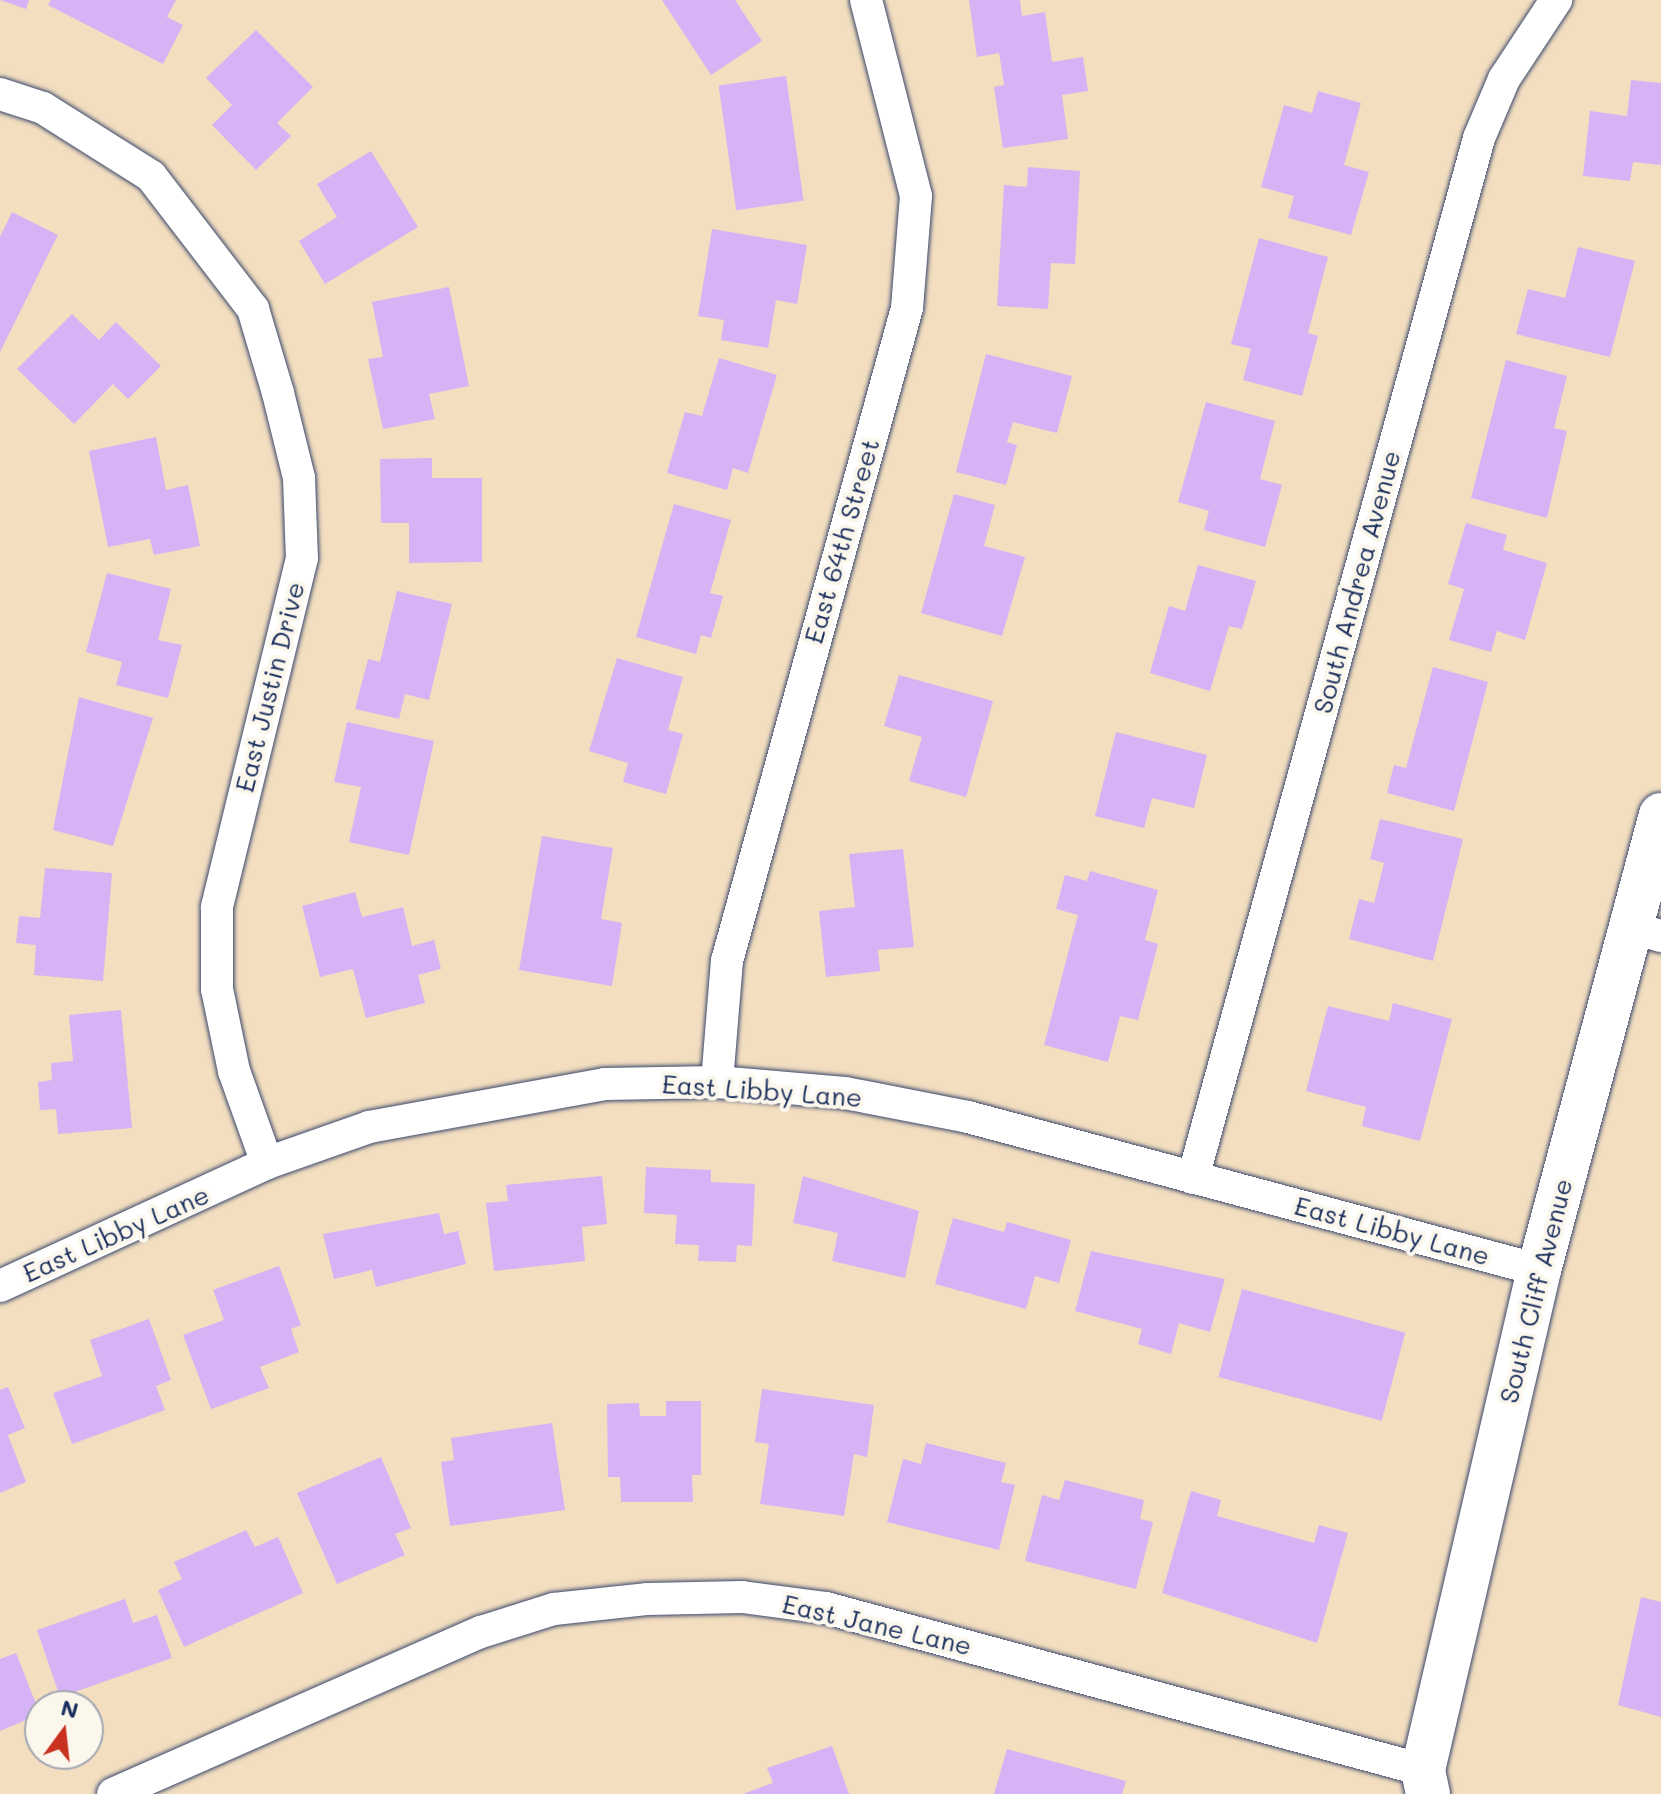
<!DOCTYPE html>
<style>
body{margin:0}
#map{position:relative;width:1661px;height:1794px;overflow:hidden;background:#f3dec0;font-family:Mali,sans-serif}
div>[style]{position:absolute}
.building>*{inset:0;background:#d6b3f4;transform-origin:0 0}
.roads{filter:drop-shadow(0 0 2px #3b496d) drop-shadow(0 0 2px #3b496d)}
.minor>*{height:32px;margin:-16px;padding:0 16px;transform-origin:16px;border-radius:16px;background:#fff}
.secondary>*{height:44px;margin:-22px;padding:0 22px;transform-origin:22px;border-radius:22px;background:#fff}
span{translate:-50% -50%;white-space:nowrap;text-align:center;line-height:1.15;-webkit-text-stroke:8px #fbf7ec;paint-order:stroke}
.street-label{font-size:26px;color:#1b2f5e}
.north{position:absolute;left:24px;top:1690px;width:80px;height:80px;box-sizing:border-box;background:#fbf7ec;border:2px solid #a1a7b3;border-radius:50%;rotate:15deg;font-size:22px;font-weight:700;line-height:32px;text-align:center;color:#1b2f5e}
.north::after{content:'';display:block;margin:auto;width:28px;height:36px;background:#c8321e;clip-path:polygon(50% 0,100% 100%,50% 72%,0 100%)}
</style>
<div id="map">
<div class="building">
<div style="clip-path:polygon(0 0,29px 0,26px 9px)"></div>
<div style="clip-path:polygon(51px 0,176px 0,167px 17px,183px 25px,163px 64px,48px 5px)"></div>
<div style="clip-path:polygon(662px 0,735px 0,762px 41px,711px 75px)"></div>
<div style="clip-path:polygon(969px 0,1020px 0,1022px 16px,1045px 12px,1052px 62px,1083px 57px,1088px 91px,1062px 95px,1068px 139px,1003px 148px,994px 87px,1004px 85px,999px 53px,977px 57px)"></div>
<div style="clip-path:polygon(256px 30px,313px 87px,277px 123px,291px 136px,256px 170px,212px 125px,232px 105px,206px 78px)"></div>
<div style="left:786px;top:76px;width:126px;height:68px;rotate:82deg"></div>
<div style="clip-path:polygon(1631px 80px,1661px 83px,1661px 165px,1633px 162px,1630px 181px,1583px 176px,1590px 111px,1627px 116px)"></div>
<div style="clip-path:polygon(1318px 91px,1361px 103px,1344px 165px,1369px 172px,1351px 235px,1288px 218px,1294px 196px,1261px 187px,1284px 105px,1312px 113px)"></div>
<div style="clip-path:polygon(371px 151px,418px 227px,325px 284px,299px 241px,337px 217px,317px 184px)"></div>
<div style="clip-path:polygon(1028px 167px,1080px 171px,1075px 264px,1051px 263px,1048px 309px,997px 306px,1004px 185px,1027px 187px)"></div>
<div style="clip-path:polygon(12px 212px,58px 235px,0 352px,0 237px)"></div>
<div style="clip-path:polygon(712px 229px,807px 245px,797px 304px,776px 300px,768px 348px,721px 340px,724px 320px,698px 316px)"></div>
<div style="clip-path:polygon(1259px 238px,1328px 257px,1308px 333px,1318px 336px,1302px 396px,1243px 380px,1251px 349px,1231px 344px)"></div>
<div style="clip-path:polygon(1578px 247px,1635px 261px,1610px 357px,1516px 334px,1528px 289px,1565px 298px)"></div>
<div style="clip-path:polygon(449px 287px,469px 386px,429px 394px,435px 419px,383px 429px,368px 359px,383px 357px,372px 302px)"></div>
<div style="clip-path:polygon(72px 314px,99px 340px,116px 322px,161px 366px,128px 399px,113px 384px,74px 424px,17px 369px)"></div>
<div style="clip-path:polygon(986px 354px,1072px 376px,1057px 433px,1013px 422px,1007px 442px,1017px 445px,1006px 485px,956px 472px)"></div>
<div style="clip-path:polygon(719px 358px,777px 375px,748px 473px,733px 468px,727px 490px,667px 473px,685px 412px,702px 416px)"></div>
<div style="clip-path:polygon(1506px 360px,1567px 376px,1554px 428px,1567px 431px,1547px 518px,1471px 498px)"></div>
<div style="clip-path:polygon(1206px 402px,1275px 421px,1260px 479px,1282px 485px,1265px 547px,1204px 530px,1209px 511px,1178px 502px)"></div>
<div style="clip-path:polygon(156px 437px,166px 490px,188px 485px,200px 546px,154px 555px,150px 539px,108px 547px,89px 451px)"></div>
<div style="clip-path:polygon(432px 458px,432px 478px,482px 478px,482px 562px,409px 563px,409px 523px,381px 523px,380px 459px)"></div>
<div style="clip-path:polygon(954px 494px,995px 505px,984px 546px,1025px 557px,1002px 636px,921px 613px)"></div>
<div style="clip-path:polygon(674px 504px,731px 520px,710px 593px,723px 596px,711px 638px,701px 635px,696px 654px,636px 637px)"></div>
<div style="clip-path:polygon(1466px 523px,1507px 535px,1503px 550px,1547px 563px,1525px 640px,1497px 631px,1491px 652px,1449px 640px,1464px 589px,1448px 584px)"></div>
<div style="clip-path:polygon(1198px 565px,1256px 581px,1242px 629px,1229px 626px,1210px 691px,1150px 673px,1169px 606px,1185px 611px)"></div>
<div style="clip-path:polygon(107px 573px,171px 589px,158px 640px,182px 645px,168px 698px,116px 685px,122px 662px,86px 652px)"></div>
<div style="clip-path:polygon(397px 591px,452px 604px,429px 700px,405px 694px,399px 719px,355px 709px,368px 659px,380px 662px)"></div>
<div style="clip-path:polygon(617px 658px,683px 677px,668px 730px,683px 734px,666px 794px,623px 782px,628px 763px,589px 751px)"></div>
<div style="clip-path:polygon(1433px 667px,1488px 682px,1454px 811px,1387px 793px,1394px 765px,1406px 768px)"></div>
<div style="clip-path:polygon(899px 675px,993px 701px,966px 797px,909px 781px,922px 737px,884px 726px)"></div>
<div style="clip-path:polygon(79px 697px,153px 718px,113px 846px,53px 830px)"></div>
<div style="clip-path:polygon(347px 722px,434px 741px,409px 855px,349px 842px,361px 787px,334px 782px)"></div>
<div style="clip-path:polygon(1116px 732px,1207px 755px,1194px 808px,1152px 798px,1144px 828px,1095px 816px)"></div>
<div style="clip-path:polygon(1380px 819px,1463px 839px,1433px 961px,1349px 939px,1359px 899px,1374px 903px,1384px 863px,1370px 859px)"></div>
<div style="clip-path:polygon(542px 836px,613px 848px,601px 919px,622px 923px,612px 986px,519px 970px)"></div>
<div style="clip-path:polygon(903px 849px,914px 947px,878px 950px,880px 971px,826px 977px,819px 911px,855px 907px,849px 854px)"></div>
<div style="clip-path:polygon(45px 868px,112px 873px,103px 981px,34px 975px,36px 945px,16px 943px,19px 916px,40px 918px)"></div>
<div style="clip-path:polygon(1090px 871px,1158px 890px,1145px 940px,1158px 944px,1138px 1020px,1120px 1016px,1108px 1062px,1044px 1045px,1078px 915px,1056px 909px,1065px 875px,1087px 881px)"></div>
<div style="clip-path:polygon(355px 892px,362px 917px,403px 907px,412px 946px,434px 940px,441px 969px,418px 975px,425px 1003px,366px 1018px,353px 969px,320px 977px,302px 906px)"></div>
<div style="clip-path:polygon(1393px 1003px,1452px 1019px,1420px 1141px,1362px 1126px,1366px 1107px,1306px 1091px,1328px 1006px,1389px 1021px)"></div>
<div style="clip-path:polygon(121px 1010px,132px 1128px,58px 1134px,56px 1109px,40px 1110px,38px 1082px,52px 1080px,51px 1063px,73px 1061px,69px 1015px)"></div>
<div style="clip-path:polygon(646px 1167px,711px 1170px,711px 1182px,755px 1184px,752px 1246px,737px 1245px,736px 1262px,698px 1261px,699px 1245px,675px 1244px,677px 1215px,644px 1213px)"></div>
<div style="clip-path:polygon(602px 1176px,607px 1224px,582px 1227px,585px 1261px,494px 1271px,486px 1203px,508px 1201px,506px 1185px)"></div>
<div style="clip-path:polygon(803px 1176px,919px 1211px,905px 1278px,832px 1261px,838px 1233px,793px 1223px)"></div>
<div style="clip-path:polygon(439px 1213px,444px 1234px,458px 1231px,466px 1264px,376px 1287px,372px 1270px,334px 1279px,323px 1234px)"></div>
<div style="clip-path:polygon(953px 1218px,1004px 1232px,1007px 1222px,1071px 1240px,1059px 1283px,1035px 1276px,1026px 1309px,935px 1284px)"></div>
<div style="clip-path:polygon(1091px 1251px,1225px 1279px,1210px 1332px,1179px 1323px,1171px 1354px,1138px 1344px,1142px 1329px,1075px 1311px)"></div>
<div style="clip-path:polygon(279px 1266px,301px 1325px,291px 1329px,299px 1352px,260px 1367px,269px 1388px,211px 1409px,183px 1335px,224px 1320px,213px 1290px)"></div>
<div style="left:1242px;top:1289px;width:169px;height:91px;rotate:15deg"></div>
<div style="clip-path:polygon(149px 1319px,171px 1380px,156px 1386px,165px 1410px,72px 1444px,53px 1393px,102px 1376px,90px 1340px)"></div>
<div style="clip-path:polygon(8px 1387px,25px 1428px,8px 1435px,26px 1482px,0 1493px,0 1390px)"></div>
<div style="clip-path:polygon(762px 1389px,874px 1405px,867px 1457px,854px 1454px,844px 1516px,760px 1504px,769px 1444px,755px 1442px)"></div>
<div style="clip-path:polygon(666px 1401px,701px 1401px,701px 1475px,692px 1475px,693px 1502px,621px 1502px,620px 1477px,608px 1477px,607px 1404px,639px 1403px,640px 1416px,666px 1416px)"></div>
<div style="clip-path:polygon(552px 1423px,565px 1510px,450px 1526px,441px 1462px,454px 1460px,451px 1438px)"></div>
<div style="clip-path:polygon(926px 1443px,1006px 1463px,1001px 1482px,1015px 1485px,999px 1550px,887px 1522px,903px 1459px,921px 1464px)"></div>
<div style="clip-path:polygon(381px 1457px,411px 1528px,395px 1534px,405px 1555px,337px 1584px,297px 1493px)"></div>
<div style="clip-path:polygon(1065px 1480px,1144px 1500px,1140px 1519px,1153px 1522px,1136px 1589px,1025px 1561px,1042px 1495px,1059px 1500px)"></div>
<div style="clip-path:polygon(1191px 1491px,1221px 1500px,1217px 1516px,1314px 1543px,1319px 1525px,1348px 1533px,1317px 1643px,1162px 1593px)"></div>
<div style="clip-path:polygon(246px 1530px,255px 1547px,278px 1537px,303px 1593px,184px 1647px,158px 1590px,182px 1579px,174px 1562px)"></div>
<div style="clip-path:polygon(1641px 1597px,1661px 1602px,1661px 1717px,1618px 1705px)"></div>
<div style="clip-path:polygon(125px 1599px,133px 1623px,157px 1615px,172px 1658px,60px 1697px,37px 1630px)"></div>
<div style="clip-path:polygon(16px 1653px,40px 1714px,0 1731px,0 1659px)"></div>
<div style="clip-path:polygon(832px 1746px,849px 1794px,743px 1794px,773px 1783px,767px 1768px)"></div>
<div style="clip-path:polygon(1007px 1749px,1126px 1781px,1122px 1794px,994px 1794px)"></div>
</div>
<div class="roads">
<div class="minor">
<div style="left:0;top:94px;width:45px;rotate:18deg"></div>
<div style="left:43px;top:108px;width:128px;rotate:32.2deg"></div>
<div style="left:151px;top:176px;width:168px;rotate:52.5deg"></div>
<div style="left:253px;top:309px;width:88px;rotate:73.4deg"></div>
<div style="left:278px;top:393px;width:88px;rotate:76.1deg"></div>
<div style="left:299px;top:478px;width:80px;rotate:87.9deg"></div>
<div style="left:302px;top:558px;width:360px;rotate:103.7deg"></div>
<div style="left:217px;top:908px;width:81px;rotate:90deg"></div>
<div style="left:217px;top:989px;width:84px;rotate:78.3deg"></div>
<div style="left:234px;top:1071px;width:98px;rotate:70.3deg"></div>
<div style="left:1631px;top:927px;width:31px;rotate:17deg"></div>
<div style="left:717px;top:1082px;width:121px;rotate:-85.3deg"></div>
<div style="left:727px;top:961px;width:677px;rotate:-74.59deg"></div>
<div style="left:907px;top:308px;width:112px;rotate:-85.4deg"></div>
<div style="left:916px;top:196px;width:202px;rotate:-104.3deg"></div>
<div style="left:1193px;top:1178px;width:1079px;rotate:-74.62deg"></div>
<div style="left:1479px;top:138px;width:64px;rotate:-67deg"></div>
<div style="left:1504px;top:79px;width:95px;rotate:-56.6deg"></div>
<div style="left:0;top:1286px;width:294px;rotate:-24.7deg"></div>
<div style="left:267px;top:1163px;width:108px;rotate:-19.4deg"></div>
<div style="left:369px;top:1127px;width:240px;rotate:-10.3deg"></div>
<div style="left:605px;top:1084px;width:112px;rotate:-1deg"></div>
<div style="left:717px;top:1082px;width:128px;rotate:4.9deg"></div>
<div style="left:845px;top:1093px;width:125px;rotate:11deg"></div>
<div style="left:968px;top:1117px;width:591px;rotate:15deg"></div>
<div style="left:113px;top:1794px;width:402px;rotate:-23.8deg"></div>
<div style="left:481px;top:1632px;width:77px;rotate:-17.5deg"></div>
<div style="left:554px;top:1609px;width:95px;rotate:-6.1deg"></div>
<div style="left:648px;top:1599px;width:94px;rotate:-1.2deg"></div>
<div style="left:742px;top:1597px;width:85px;rotate:7.5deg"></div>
<div style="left:826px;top:1608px;width:619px;rotate:15.18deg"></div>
</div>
<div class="secondary">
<div style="left:1428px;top:1794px;width:25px;rotate:-102deg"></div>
<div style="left:1423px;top:1770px;width:513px;rotate:-76.94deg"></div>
<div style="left:1539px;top:1270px;width:471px;rotate:-75deg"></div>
</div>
</div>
<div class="street-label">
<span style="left:842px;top:541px;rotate:-74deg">East 64th Street</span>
<span style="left:1357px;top:582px;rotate:-75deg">South Andrea Avenue</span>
<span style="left:270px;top:687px;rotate:-76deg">East Justin Drive</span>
<span style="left:762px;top:1091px;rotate:4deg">East Libby Lane</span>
<span style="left:1392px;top:1231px;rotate:15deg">East Libby Lane</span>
<span style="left:116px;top:1234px;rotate:-24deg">East Libby Lane</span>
<span style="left:1536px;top:1291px;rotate:-76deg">South Cliff Avenue</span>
<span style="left:877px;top:1625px;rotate:13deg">East Jane Lane</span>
</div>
<div class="north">N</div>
</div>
